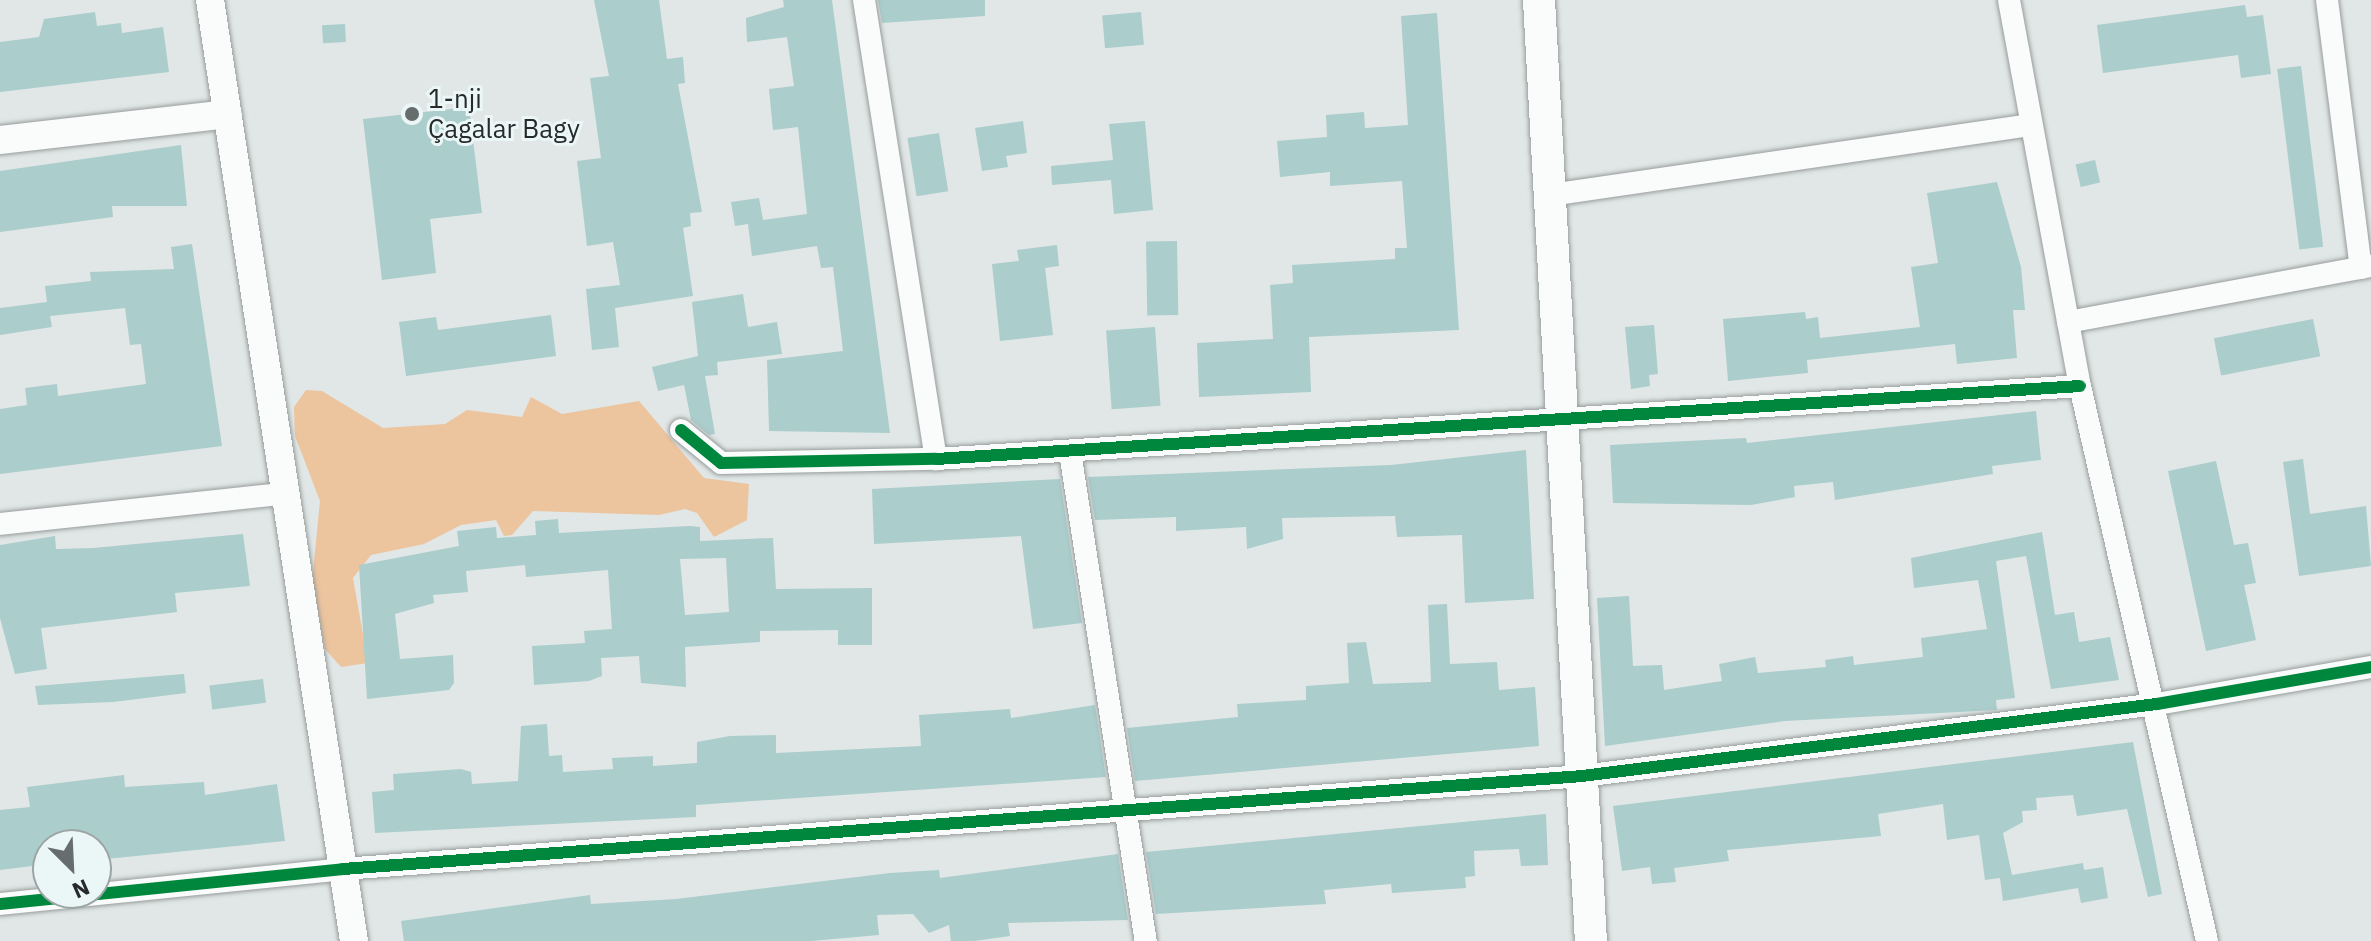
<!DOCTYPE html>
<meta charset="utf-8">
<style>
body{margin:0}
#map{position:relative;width:2371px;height:941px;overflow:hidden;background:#e0e7e6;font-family:"IBM Plex Sans",sans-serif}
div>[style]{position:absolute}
.green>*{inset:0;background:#ecc49e}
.building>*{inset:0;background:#abcdcc;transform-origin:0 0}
.roads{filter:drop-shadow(0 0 2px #989d9c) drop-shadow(0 0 2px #989d9c)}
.minor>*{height:22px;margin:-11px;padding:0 11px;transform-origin:11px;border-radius:11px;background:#fafbfb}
.tertiary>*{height:28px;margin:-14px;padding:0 14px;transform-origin:14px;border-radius:14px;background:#fafbfb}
.secondary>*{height:32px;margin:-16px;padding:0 16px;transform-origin:16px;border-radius:16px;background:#fafbfb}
.cycleway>*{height:12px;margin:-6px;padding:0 6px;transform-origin:6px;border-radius:6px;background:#00873e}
.dots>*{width:22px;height:22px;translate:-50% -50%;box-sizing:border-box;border:4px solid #ebf7f6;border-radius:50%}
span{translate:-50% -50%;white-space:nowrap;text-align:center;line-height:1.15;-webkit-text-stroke:6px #ebf7f6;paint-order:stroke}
.poi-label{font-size:26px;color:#262a2a}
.left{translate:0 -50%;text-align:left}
.north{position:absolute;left:32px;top:829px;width:80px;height:80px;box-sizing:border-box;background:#ebf7f6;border:2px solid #9ca5a4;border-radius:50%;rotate:156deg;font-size:22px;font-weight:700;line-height:32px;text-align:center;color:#262a2a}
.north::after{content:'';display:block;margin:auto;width:28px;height:36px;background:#676c6c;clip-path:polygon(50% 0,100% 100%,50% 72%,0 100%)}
</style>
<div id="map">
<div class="green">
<div style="clip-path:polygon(306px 390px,322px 391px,383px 428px,445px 424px,467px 410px,522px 417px,531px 397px,562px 414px,639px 401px,704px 478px,749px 484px,747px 520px,714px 537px,697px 513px,685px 509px,659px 515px,533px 511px,512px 535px,504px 536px,496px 520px,461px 525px,424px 544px,371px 555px,353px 578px,368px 663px,341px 667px,325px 649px,312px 582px,320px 501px,295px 436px,294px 407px)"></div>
</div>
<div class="building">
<div style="clip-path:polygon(594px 0,659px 0,667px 59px,683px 57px,685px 83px,678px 84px,702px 212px,690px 213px,691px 226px,683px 228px,693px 296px,615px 308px,619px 347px,592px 350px,586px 289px,620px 285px,613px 242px,587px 246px,577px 161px,601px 158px,590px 78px,609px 76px)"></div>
<div style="clip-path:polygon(783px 0,832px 0,890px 433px,769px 431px,767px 360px,843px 351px,833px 267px,821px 268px,817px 246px,752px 256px,748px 224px,735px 226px,731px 202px,759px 198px,763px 220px,807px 214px,798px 127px,773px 130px,769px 89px,794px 86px,787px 37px,747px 42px,746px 18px,784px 7px)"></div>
<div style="clip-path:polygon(878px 0,985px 0,985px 16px,882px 23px)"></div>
<div style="clip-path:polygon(2245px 5px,2247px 17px,2263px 15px,2271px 74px,2241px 78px,2238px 55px,2103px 73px,2097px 25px)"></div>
<div style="clip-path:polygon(95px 12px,97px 26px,121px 23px,122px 33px,163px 27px,169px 72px,0 92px,0 42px,39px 37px,44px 19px)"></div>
<div style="left:1141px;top:12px;width:33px;height:39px;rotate:85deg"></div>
<div style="clip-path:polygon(1437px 13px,1459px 330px,1309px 337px,1311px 392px,1199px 397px,1197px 343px,1273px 339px,1270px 285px,1293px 283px,1292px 265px,1395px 259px,1395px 248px,1407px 248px,1402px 181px,1330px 186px,1330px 172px,1280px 177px,1277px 141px,1327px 137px,1326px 115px,1364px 112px,1365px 128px,1408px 125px,1401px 16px)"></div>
<div style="left:345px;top:24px;width:18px;height:23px;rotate:87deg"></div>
<div style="left:2301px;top:66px;width:182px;height:24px;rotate:83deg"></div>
<div style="clip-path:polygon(469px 107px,482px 213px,430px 219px,436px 273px,382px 280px,363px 119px)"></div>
<div style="clip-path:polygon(1023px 121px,1027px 153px,1006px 156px,1008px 167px,982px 171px,975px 128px)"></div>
<div style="clip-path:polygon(1145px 121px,1153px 210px,1114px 214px,1111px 180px,1052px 185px,1051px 166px,1113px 160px,1109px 124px)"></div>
<div style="left:939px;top:133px;width:59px;height:32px;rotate:81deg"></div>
<div style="clip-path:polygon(181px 145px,187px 206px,112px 206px,113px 217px,0 232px,0 171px)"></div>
<div style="left:2095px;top:160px;width:23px;height:20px;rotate:77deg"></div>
<div style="clip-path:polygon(1997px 182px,2021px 267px,2025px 310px,2013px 310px,2017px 358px,1957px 364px,1955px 344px,1807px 360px,1808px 373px,1728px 381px,1723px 319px,1805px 312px,1806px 319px,1818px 317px,1820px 338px,1920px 327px,1911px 267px,1938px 263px,1927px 193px)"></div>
<div style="left:1177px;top:241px;width:74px;height:31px;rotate:89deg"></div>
<div style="clip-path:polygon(192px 244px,222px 446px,0 474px,0 409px,27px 405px,25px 388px,57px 384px,58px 396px,146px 384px,141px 344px,130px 345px,125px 308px,50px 316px,52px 327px,0 335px,0 308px,47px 302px,45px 286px,91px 281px,90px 272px,174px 269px,171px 247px)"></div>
<div style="clip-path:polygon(1057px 245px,1059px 266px,1045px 268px,1053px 335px,1000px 341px,992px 264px,1019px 261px,1017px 250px)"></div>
<div style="clip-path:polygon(743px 294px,748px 327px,777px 322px,782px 354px,717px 362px,718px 375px,705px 376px,715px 434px,709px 435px,691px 420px,684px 385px,658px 391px,652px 367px,698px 356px,692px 302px)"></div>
<div style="clip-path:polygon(551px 315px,556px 356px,406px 376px,399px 322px,436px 317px,438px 330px)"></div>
<div style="left:2313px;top:319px;width:38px;height:101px;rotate:79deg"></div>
<div style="clip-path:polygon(1654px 325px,1658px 374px,1649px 375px,1650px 386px,1631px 389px,1625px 327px)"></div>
<div style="left:1155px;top:327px;width:79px;height:49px;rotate:86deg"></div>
<div style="clip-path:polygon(2036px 411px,2041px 460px,1992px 466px,1993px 474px,1835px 500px,1833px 482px,1794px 486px,1795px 497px,1751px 505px,1613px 503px,1610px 445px,1746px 438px,1747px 443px)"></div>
<div style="clip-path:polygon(1526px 450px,1534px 599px,1465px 603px,1462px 535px,1397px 537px,1395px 516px,1282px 518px,1283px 539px,1247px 549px,1246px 527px,1176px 531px,1176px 517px,1095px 520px,1088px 477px,1391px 465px)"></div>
<div style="clip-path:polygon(2303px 459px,2310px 514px,2366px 506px,2371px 566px,2299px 576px,2283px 462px)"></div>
<div style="clip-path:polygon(2216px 461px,2234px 545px,2248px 543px,2256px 583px,2244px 585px,2256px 640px,2206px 651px,2168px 471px)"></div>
<div style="clip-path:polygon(1060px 479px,1082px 623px,1033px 629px,1021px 536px,874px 544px,872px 489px)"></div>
<div style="clip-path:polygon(evenodd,558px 519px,559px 533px,690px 526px,700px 527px,700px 541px,773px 538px,776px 589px,872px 588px,872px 645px,838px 645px,838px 630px,760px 631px,760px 642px,685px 647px,686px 687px,641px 683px,639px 656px,601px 658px,602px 676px,589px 681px,534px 685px,532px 646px,585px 643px,584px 631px,612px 629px,608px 570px,526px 577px,525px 565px,466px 571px,468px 592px,433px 595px,434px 603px,395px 614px,400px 659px,453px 655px,454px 683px,449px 690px,367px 699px,359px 565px,459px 546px,457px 531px,496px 527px,497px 538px,536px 535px,535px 521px,558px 519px,726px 558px,729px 612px,685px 615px,680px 559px,726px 558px)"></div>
<div style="clip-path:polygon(2042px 532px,2055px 615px,2074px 612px,2079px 642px,2110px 637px,2119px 680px,2051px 689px,2026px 556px,1996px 561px,2015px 698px,1996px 700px,1997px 710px,1785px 721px,1605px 746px,1597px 598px,1629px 596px,1633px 666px,1662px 665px,1664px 690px,1722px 681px,1719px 664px,1755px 657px,1758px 673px,1826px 667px,1825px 660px,1853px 656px,1854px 665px,1923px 657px,1921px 638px,1987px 629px,1978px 580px,1914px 588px,1911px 558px)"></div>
<div style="clip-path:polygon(243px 534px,250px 586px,175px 593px,177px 612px,41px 628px,47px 669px,15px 674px,0 618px,0 545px,55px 536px,56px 549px,93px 548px)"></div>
<div style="clip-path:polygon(1447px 604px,1450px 664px,1497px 662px,1499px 690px,1535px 687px,1539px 746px,1135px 781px,1127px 728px,1238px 717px,1237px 704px,1306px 700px,1306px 686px,1349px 683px,1347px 643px,1366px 642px,1373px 684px,1431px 682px,1428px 605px)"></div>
<div style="clip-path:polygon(184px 674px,186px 693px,113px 702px,38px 705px,35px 686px)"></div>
<div style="left:263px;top:679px;width:24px;height:54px;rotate:83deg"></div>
<div style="clip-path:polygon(1095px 705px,1106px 777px,696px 805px,696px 817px,375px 833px,372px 792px,394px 790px,393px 774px,461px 769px,471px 772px,472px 784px,518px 781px,521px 726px,547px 724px,549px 756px,562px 755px,563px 772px,613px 769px,612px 758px,653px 756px,653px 766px,697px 763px,697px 742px,730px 736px,776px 735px,776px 753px,921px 746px,919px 715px,1010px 709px,1011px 718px)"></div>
<div style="clip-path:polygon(2133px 742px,2162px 894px,2148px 897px,2127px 809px,2077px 816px,2073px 795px,2036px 798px,2037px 810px,2022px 811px,2023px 822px,2003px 833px,2012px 875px,2083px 863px,2084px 870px,2103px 867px,2108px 898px,2081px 903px,2078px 888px,2003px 901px,2000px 878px,1985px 880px,1979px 835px,1947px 840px,1943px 804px,1878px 814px,1881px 836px,1727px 850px,1729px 861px,1674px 868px,1676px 882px,1652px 884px,1650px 867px,1622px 871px,1613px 806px)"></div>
<div style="clip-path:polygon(124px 775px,125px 787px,204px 782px,205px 795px,277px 784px,285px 841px,96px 860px,96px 845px,48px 845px,48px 864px,0 870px,0 810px,30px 807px,27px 787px)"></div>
<div style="clip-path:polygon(1546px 814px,1548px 865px,1521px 866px,1519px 849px,1474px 851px,1475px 876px,1465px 877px,1466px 888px,1392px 893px,1391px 884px,1324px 890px,1326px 904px,1156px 914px,1146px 852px)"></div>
<div style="clip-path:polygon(1118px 854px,1128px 920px,1008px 923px,1010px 936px,974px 941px,951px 941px,949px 925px,929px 933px,913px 914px,877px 915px,879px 935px,811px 941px,404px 941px,401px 921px,590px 895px,591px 904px,676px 899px,890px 873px,939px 870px,940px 878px)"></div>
</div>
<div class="roads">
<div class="minor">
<div style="left:864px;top:0;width:465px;rotate:81.1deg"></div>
<div style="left:2009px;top:0;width:392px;rotate:79.6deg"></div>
<div style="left:2080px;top:386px;width:569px;rotate:77.11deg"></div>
<div style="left:2327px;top:0;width:270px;rotate:82.8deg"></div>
<div style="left:1550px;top:195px;width:484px;rotate:-8.3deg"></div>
<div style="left:2068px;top:322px;width:308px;rotate:-10.5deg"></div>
<div style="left:681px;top:430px;width:52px;rotate:39.5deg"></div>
<div style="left:721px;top:463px;width:215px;rotate:-1.1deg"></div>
<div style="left:936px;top:459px;width:1146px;rotate:-3.65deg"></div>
<div style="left:1070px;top:452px;width:495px;rotate:81.2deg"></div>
<div style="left:0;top:524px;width:284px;rotate:-6.1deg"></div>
<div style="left:0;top:904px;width:345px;rotate:-5.8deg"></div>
<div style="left:343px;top:869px;width:1242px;rotate:-4.29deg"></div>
<div style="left:1582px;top:776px;width:579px;rotate:-7.14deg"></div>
<div style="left:2157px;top:704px;width:217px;rotate:-9.8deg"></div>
</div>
<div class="tertiary">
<div style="left:210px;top:0;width:952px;rotate:81.3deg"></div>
<div style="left:0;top:140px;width:229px;rotate:-6.5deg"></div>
</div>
<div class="secondary">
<div style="left:1539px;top:0;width:942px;rotate:86.84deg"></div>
</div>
</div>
<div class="cycleway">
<div style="left:681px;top:430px;width:52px;rotate:39.5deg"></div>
<div style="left:721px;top:463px;width:215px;rotate:-1.1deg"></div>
<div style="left:936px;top:459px;width:1146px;rotate:-3.65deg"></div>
<div style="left:0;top:904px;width:345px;rotate:-5.8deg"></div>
<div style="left:343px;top:869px;width:1242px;rotate:-4.29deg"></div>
<div style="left:1582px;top:776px;width:579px;rotate:-7.14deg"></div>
<div style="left:2157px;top:704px;width:217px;rotate:-9.8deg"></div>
</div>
<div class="dots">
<div style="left:412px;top:114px;background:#676c6c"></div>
</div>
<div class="poi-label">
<span class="left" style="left:428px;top:114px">1-nji<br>Çagalar Bagy</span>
</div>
<div class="north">N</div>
</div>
